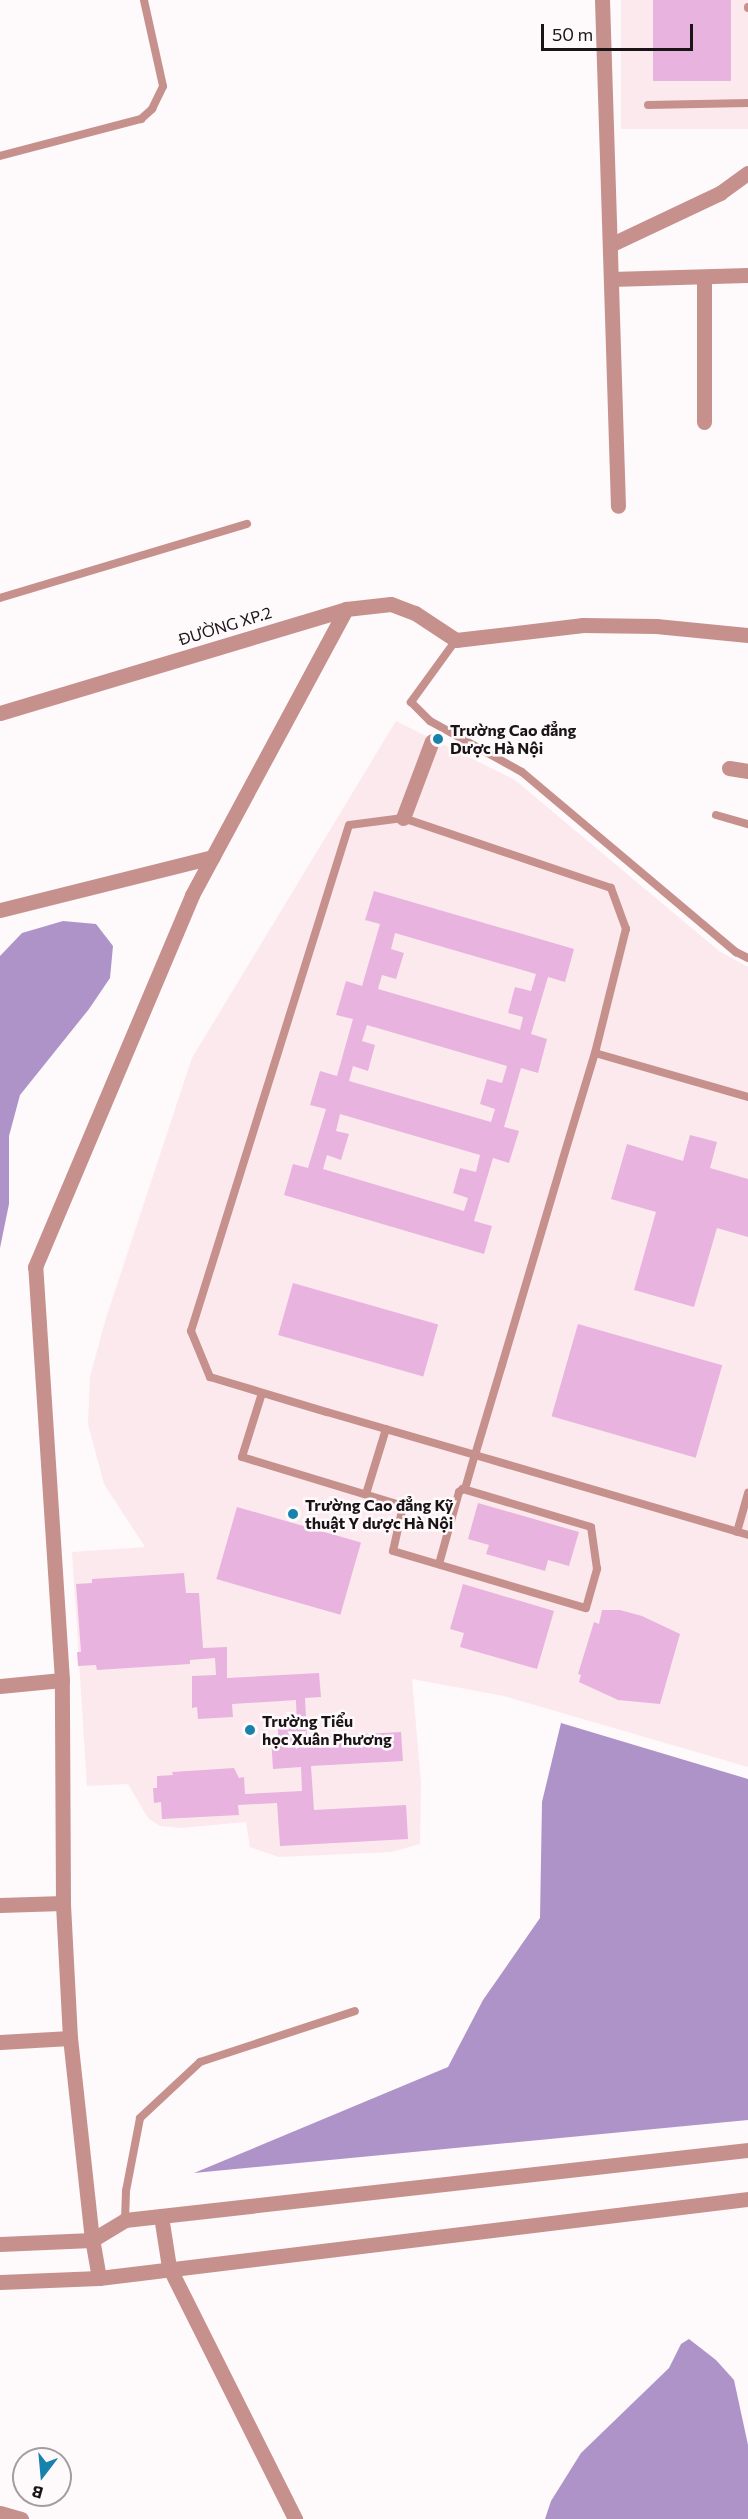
<!DOCTYPE html>
<meta charset="utf-8">
<style>
body{margin:0}
#map{position:relative;width:748px;height:2519px;overflow:hidden;background:#fef9fb;font-family:Commissioner,sans-serif}
div>[style]{position:absolute}
.built>*{inset:0;background:#fce9ee;transform-origin:0 0}
.water>*{inset:0;background:#ae93c9}
.building>*{inset:0;background:#e8b3de;transform-origin:0 0}
.service>*{height:8px;margin:-4px;padding:0 4px;transform-origin:4px;border-radius:4px;background:#c6918d}
.minor>*{height:15px;margin:-7.5px;padding:0 7.5px;transform-origin:7.5px;border-radius:7.5px;background:#c6918d}
.tertiary>*{height:15px;margin:-7.5px;padding:0 7.5px;transform-origin:7.5px;border-radius:7.5px;background:#c6918d}
.dots>*{width:16px;height:16px;translate:-50% -50%;box-sizing:border-box;border:3px solid #fef9fb;border-radius:50%}
span{translate:-50% -50%;white-space:nowrap;text-align:center;line-height:1.15;-webkit-text-stroke:5px #fef9fb;paint-order:stroke}
.street-label{font-size:16px;color:#1b1416}
.poi-label{font-size:16px;color:#1b1416;font-weight:700}
.left{translate:0 -50%;text-align:left}
.north{position:absolute;left:12px;top:2447px;width:60px;height:60px;box-sizing:border-box;background:#fef9fb;border:2px solid #a39d9f;border-radius:50%;rotate:196deg;font-size:16px;font-weight:700;line-height:24px;text-align:center;color:#1b1416}
.north::after{content:'';display:block;margin:auto;width:21px;height:27px;background:#1782ab;clip-path:polygon(50% 0,100% 100%,50% 72%,0 100%)}
.scale{position:absolute;left:541px;top:24px;width:152px;height:27px;box-sizing:border-box;border:3px solid #1b1416;border-top:0;padding-left:8px;font-size:18px;line-height:21px;white-space:nowrap;color:#1b1416;-webkit-text-stroke:4px #fef9fb;paint-order:stroke}
</style>
<div id="map">
<div class="built">
<div style="left:621px;top:0;width:127px;height:129px"></div>
<div style="clip-path:polygon(396px 721px,515px 780px,719px 951px,748px 967px,748px 1767px,504px 1696px,412px 1679px,421px 1782px,420px 1844px,391px 1852px,279px 1857px,250px 1847px,246px 1822px,182px 1828px,160px 1826px,148px 1818px,128px 1784px,87px 1786px,72px 1552px,145px 1547px,104px 1484px,88px 1424px,90px 1377px,106px 1318px,192px 1058px)"></div>
</div>
<div class="water">
<div style="clip-path:polygon(63px 921px,96px 924px,113px 946px,110px 978px,89px 1009px,20px 1095px,9px 1136px,9px 1204px,0 1248px,0 956px,22px 933px)"></div>
<div style="clip-path:polygon(561px 1723px,748px 1779px,748px 2120px,194px 2173px,448px 2067px,483px 2000px,540px 1918px,542px 1802px)"></div>
<div style="clip-path:polygon(689px 2339px,716px 2360px,734px 2380px,748px 2445px,748px 2519px,545px 2519px,551px 2501px,581px 2453px,669px 2368px,681px 2344px)"></div>
</div>
<div class="building">
<div style="left:653px;top:0;width:78px;height:81px"></div>
<div style="clip-path:polygon(evenodd,374px 891px,574px 949px,565px 982px,548px 977px,531px 1034px,547px 1039px,538px 1073px,521px 1068px,504px 1127px,519px 1131px,509px 1163px,493px 1158px,474px 1221px,492px 1226px,484px 1254px,284px 1195px,293px 1164px,308px 1168px,326px 1109px,310px 1105px,320px 1071px,337px 1076px,353px 1019px,336px 1015px,346px 981px,362px 986px,380px 924px,365px 920px,374px 891px,395px 933px,536px 974px,531px 991px,515px 987px,508px 1013px,523px 1017px,520px 1030px,378px 989px,382px 975px,396px 979px,404px 953px,391px 949px,395px 933px,374px 891px,367px 1025px,507px 1066px,502px 1083px,487px 1079px,480px 1104px,495px 1109px,491px 1122px,349px 1081px,353px 1066px,368px 1071px,375px 1045px,362px 1041px,367px 1025px,374px 891px,340px 1114px,480px 1155px,476px 1172px,460px 1168px,453px 1193px,468px 1198px,464px 1211px,323px 1169px,327px 1155px,341px 1160px,349px 1134px,336px 1131px,340px 1114px)"></div>
<div style="clip-path:polygon(690px 1135px,717px 1142px,710px 1168px,748px 1179px,748px 1237px,717px 1228px,694px 1307px,634px 1290px,656px 1212px,611px 1199px,627px 1144px,683px 1161px)"></div>
<div style="left:293px;top:1283px;width:151px;height:54px;rotate:16deg"></div>
<div style="left:578px;top:1324px;width:150px;height:96px;rotate:16deg"></div>
<div style="clip-path:polygon(478px 1503px,579px 1532px,569px 1566px,548px 1560px,545px 1571px,486px 1554px,489px 1545px,468px 1539px)"></div>
<div style="left:237px;top:1507px;width:129px;height:75px;rotate:16deg"></div>
<div style="clip-path:polygon(184px 1573px,186px 1593px,199px 1593px,203px 1648px,227px 1647px,227px 1678px,319px 1673px,321px 1697px,305px 1698px,307px 1737px,401px 1732px,403px 1761px,311px 1766px,314px 1810px,406px 1805px,408px 1839px,280px 1846px,277px 1803px,238px 1805px,239px 1815px,162px 1819px,161px 1802px,154px 1803px,153px 1788px,157px 1788px,157px 1776px,173px 1775px,172px 1772px,234px 1768px,239px 1778px,244px 1777px,245px 1794px,302px 1791px,301px 1767px,273px 1769px,271px 1737px,278px 1737px,278px 1727px,297px 1726px,296px 1700px,232px 1704px,233px 1717px,198px 1719px,197px 1707px,192px 1708px,192px 1676px,216px 1675px,215px 1658px,190px 1660px,190px 1664px,97px 1670px,96px 1665px,78px 1666px,77px 1652px,81px 1652px,76px 1584px,92px 1583px,92px 1579px)"></div>
<div style="clip-path:polygon(463px 1584px,554px 1611px,537px 1669px,460px 1647px,464px 1633px,450px 1629px)"></div>
<div style="clip-path:polygon(602px 1610px,620px 1610px,642px 1616px,680px 1634px,660px 1704px,618px 1700px,579px 1682px,581px 1675px,578px 1674px,594px 1622px,599px 1624px)"></div>
</div>
<div class="service">
<div style="left:748px;top:7px;width:1px;rotate:90deg"></div>
<div style="left:648px;top:105px;width:100px;rotate:-1.1deg"></div>
<div style="left:0;top:156px;width:146px;rotate:-14.7deg"></div>
<div style="left:141px;top:119px;width:15px;rotate:-42deg"></div>
<div style="left:152px;top:109px;width:25px;rotate:-64deg"></div>
<div style="left:163px;top:86px;width:88px;rotate:-102.5deg"></div>
<div style="left:0;top:598px;width:258px;rotate:-16.7deg"></div>
<div style="left:456px;top:640px;width:77px;rotate:126deg"></div>
<div style="left:411px;top:702px;width:27px;rotate:45deg"></div>
<div style="left:430px;top:721px;width:105px;rotate:29deg"></div>
<div style="left:522px;top:772px;width:280px;rotate:40.1deg"></div>
<div style="left:736px;top:952px;width:13px;rotate:27deg"></div>
<div style="left:716px;top:815px;width:33px;rotate:16deg"></div>
<div style="left:595px;top:1053px;width:159px;rotate:16deg"></div>
<div style="left:262px;top:1393px;width:67px;rotate:107.4deg"></div>
<div style="left:242px;top:1457px;width:168px;rotate:16.9deg"></div>
<div style="left:403px;top:1506px;width:46px;rotate:102.5deg"></div>
<div style="left:393px;top:1551px;width:201px;rotate:16.5deg"></div>
<div style="left:586px;top:1608px;width:41px;rotate:-74.2deg"></div>
<div style="left:597px;top:1569px;width:42px;rotate:-98.1deg"></div>
<div style="left:591px;top:1527px;width:134px;rotate:-163.5deg"></div>
<div style="left:463px;top:1489px;width:5px;rotate:143deg"></div>
<div style="left:459px;top:1492px;width:75px;rotate:105.5deg"></div>
<div style="left:465px;top:1489px;width:35px;rotate:-74deg"></div>
<div style="left:475px;top:1455px;width:94px;rotate:-73.3deg"></div>
<div style="left:502px;top:1365px;width:212px;rotate:-73.5deg"></div>
<div style="left:562px;top:1162px;width:114px;rotate:-73.2deg"></div>
<div style="left:595px;top:1053px;width:128px;rotate:-76deg"></div>
<div style="left:626px;top:929px;width:44px;rotate:-110.1deg"></div>
<div style="left:611px;top:888px;width:219px;rotate:-161.4deg"></div>
<div style="left:403px;top:818px;width:54px;rotate:172.6deg"></div>
<div style="left:349px;top:825px;width:530px;rotate:107.34deg"></div>
<div style="left:191px;top:1331px;width:50px;rotate:67.6deg"></div>
<div style="left:210px;top:1377px;width:122px;rotate:16.7deg"></div>
<div style="left:327px;top:1412px;width:154px;rotate:16.2deg"></div>
<div style="left:475px;top:1455px;width:284px;rotate:16.3deg"></div>
<div style="left:366px;top:1494px;width:68px;rotate:-72.9deg"></div>
<div style="left:737px;top:1532px;width:41px;rotate:-74.2deg"></div>
<div style="left:125px;top:2220px;width:29px;rotate:-88deg"></div>
<div style="left:126px;top:2191px;width:74px;rotate:-79.1deg"></div>
<div style="left:140px;top:2118px;width:82px;rotate:-43deg"></div>
<div style="left:200px;top:2062px;width:163px;rotate:-18.2deg"></div>
</div>
<div class="minor">
<div style="left:602px;top:0;width:506px;rotate:88.19deg"></div>
<div style="left:610px;top:245px;width:122px;rotate:-25.3deg"></div>
<div style="left:720px;top:193px;width:34px;rotate:-36deg"></div>
<div style="left:611px;top:279px;width:137px;rotate:-1.7deg"></div>
<div style="left:704px;top:422px;width:145px;rotate:-90deg"></div>
<div style="left:0;top:713px;width:361px;rotate:-16.7deg"></div>
<div style="left:346px;top:609px;width:45px;rotate:-6.3deg"></div>
<div style="left:391px;top:604px;width:26px;rotate:21deg"></div>
<div style="left:415px;top:613px;width:49px;rotate:33.4deg"></div>
<div style="left:456px;top:640px;width:128px;rotate:-6.7deg"></div>
<div style="left:583px;top:625px;width:73px;rotate:0.8deg"></div>
<div style="left:656px;top:626px;width:92px;rotate:5.6deg"></div>
<div style="left:729px;top:768px;width:19px;rotate:9deg"></div>
<div style="left:403px;top:818px;width:82px;rotate:-69.4deg"></div>
<div style="left:0;top:910px;width:219px;rotate:-14deg"></div>
<div style="left:0;top:1686px;width:62px;rotate:-5.5deg"></div>
<div style="left:0;top:1905px;width:63px;rotate:-1.8deg"></div>
<div style="left:0;top:2042px;width:70px;rotate:-3.3deg"></div>
<div style="left:161px;top:2216px;width:52px;rotate:81.1deg"></div>
<div style="left:169px;top:2267px;width:282px;rotate:63.4deg"></div>
<div style="left:99px;top:2278px;width:39px;rotate:-100deg"></div>
<div style="left:92px;top:2240px;width:203px;rotate:-96.2deg"></div>
<div style="left:70px;top:2038px;width:135px;rotate:-93deg"></div>
<div style="left:63px;top:1903px;width:223px;rotate:-90.3deg"></div>
<div style="left:62px;top:1680px;width:414px;rotate:-93.7deg"></div>
<div style="left:35px;top:1267px;width:404px;rotate:-67.1deg"></div>
<div style="left:192px;top:895px;width:325px;rotate:-61.7deg"></div>
<div style="left:0;top:2513px;width:22px;rotate:16deg"></div>
</div>
<div class="tertiary">
<div style="left:0;top:2244px;width:92px;rotate:-2.5deg"></div>
<div style="left:92px;top:2240px;width:39px;rotate:-31deg"></div>
<div style="left:125px;top:2220px;width:627px;rotate:-6.41deg"></div>
<div style="left:0;top:2282px;width:99px;rotate:-2.3deg"></div>
<div style="left:99px;top:2278px;width:654px;rotate:-6.94deg"></div>
</div>
<div class="dots">
<div style="left:438px;top:739px;background:#1782ab"></div>
<div style="left:293px;top:1514px;background:#1782ab"></div>
<div style="left:250px;top:1730px;background:#1782ab"></div>
</div>
<div class="street-label">
<span style="left:225px;top:626px;rotate:-17deg">ĐƯỜNG XP.2</span>
</div>
<div class="poi-label">
<span class="left" style="left:450px;top:739px">Trường Cao đẳng<br>Dược Hà Nội</span>
<span class="left" style="left:305px;top:1514px">Trường Cao đẳng Kỹ<br>thuật Y dược Hà Nội</span>
<span class="left" style="left:262px;top:1730px">Trường Tiểu<br>học Xuân Phương</span>
</div>
<div class="north">B</div>
<div class="scale">50 m</div>
</div>
